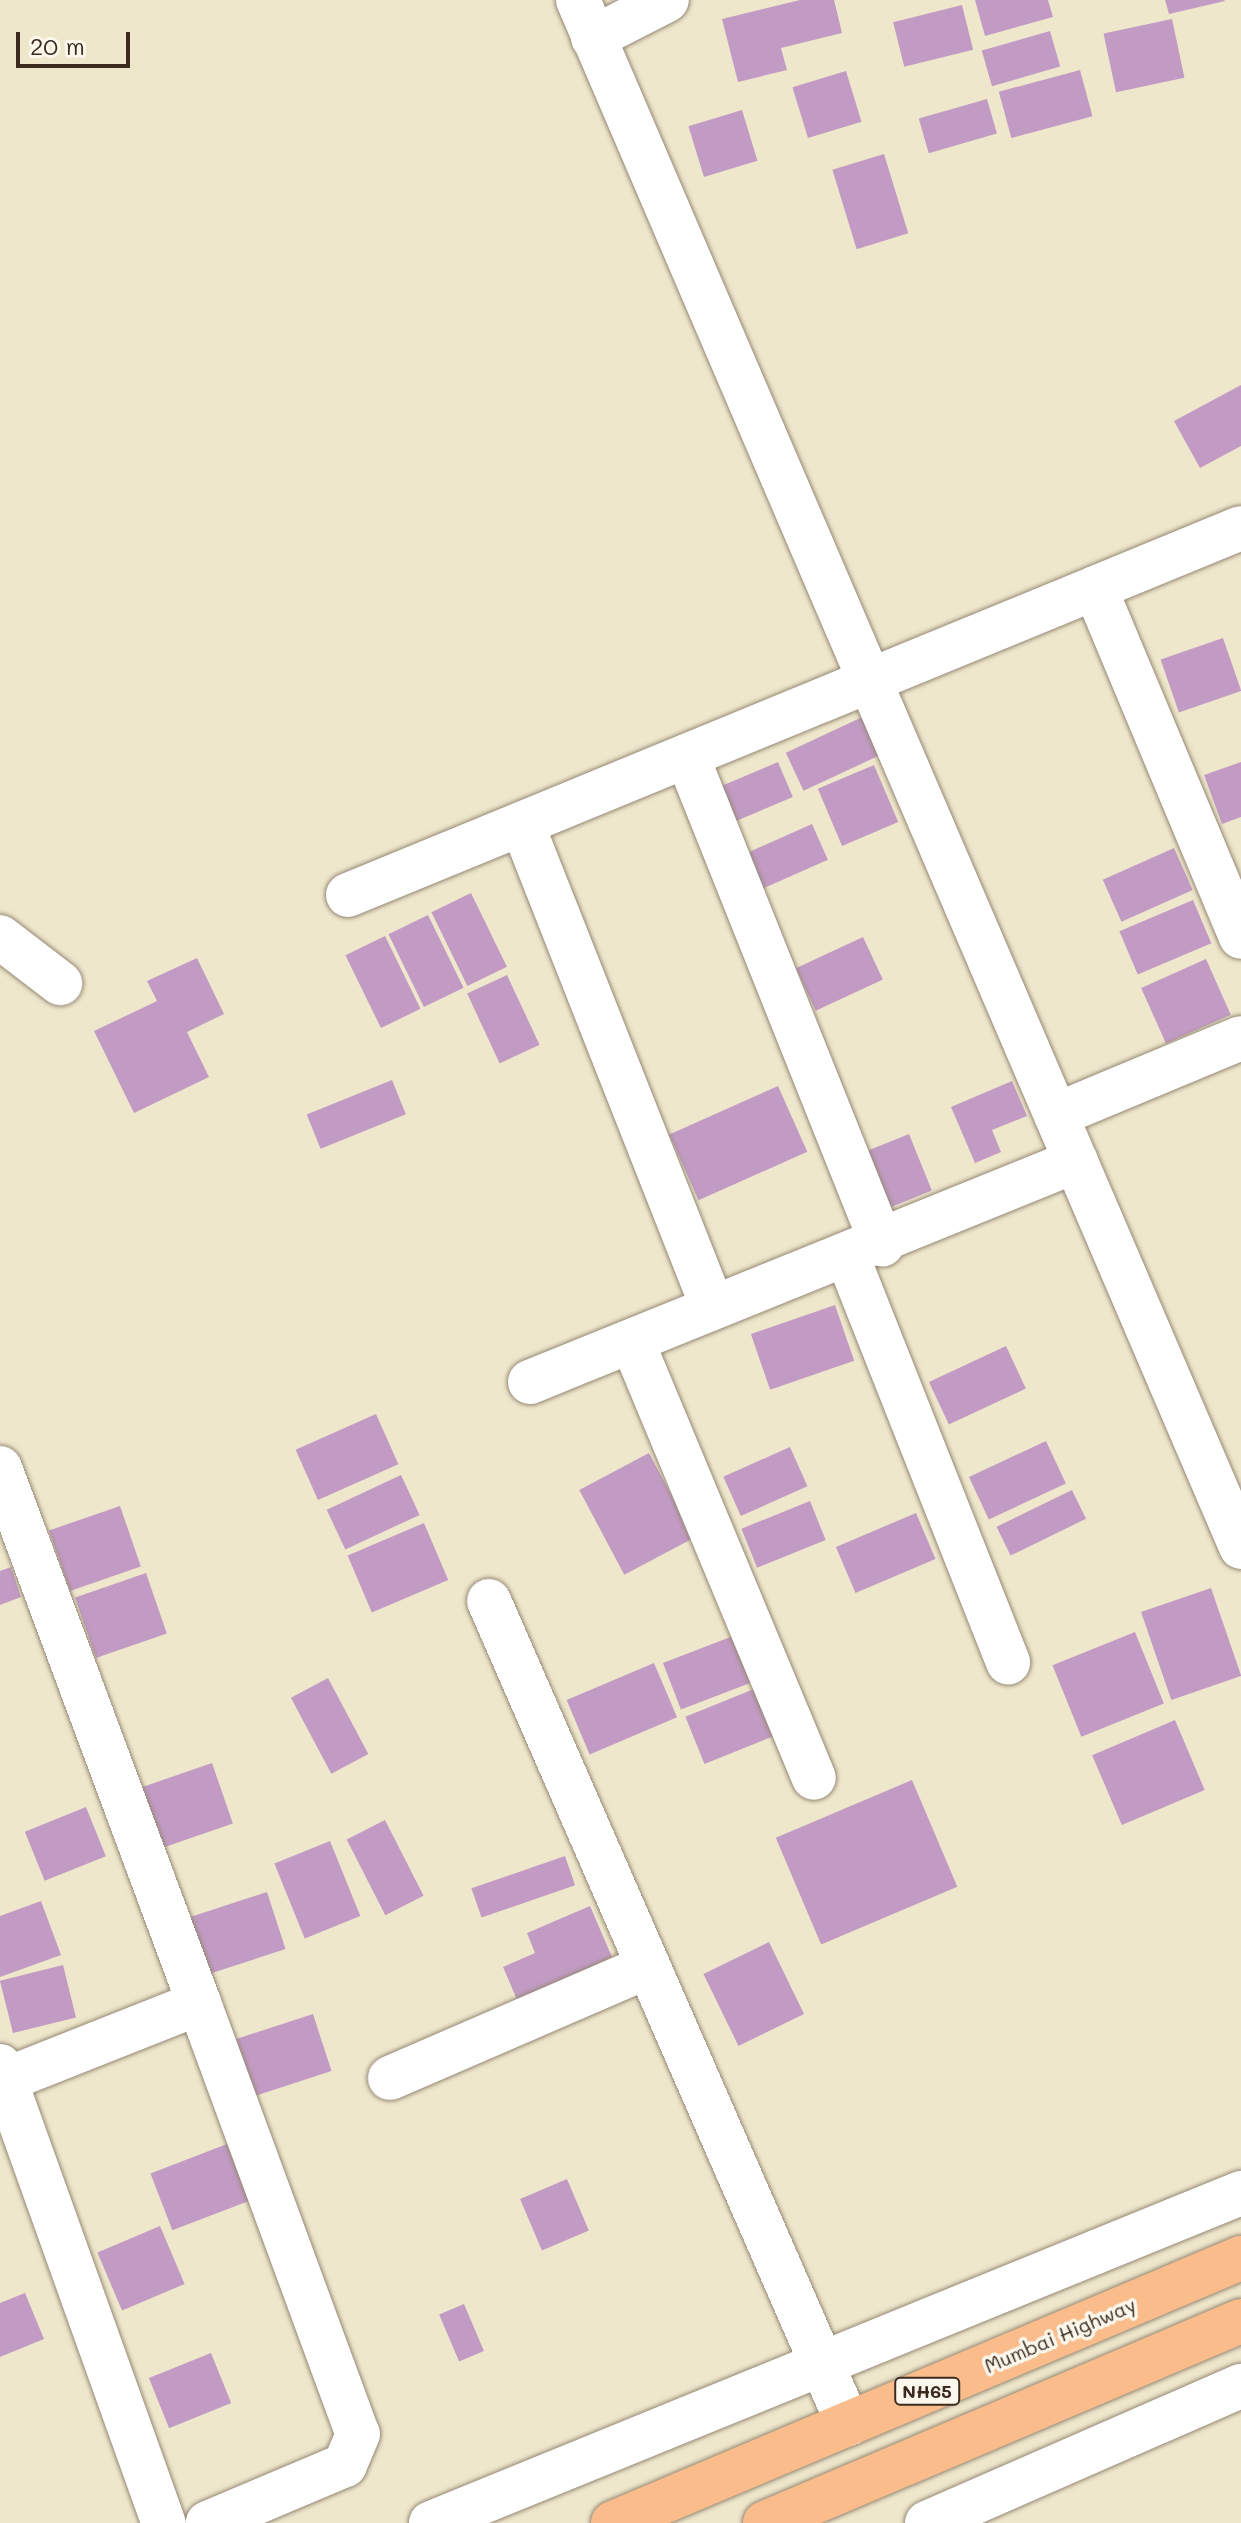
<!DOCTYPE html>
<style>
body{margin:0}
#map{position:relative;width:1241px;height:2523px;overflow:hidden;background:#efe7cc;font-family:Mali,sans-serif}
div>[style]{position:absolute}
.building>*{inset:0;background:#c29bc4;transform-origin:0 0}
.roads{filter:drop-shadow(0 0 2px #958875) drop-shadow(0 0 2px #958875)}
.minor>*{height:44px;margin:-22px;padding:0 22px;transform-origin:22px;border-radius:22px;background:#fff}
.highway>*{height:44px;margin:-22px;padding:0 22px;transform-origin:22px;border-radius:22px;background:#f9bc8a}
span{translate:-50% -50%;white-space:nowrap;text-align:center;line-height:1.15;-webkit-text-stroke:7px #fbf7ec;paint-order:stroke}
.shield-label span{padding:2px 6px;background:#fbf7ec;border:2px solid;border-radius:6px;-webkit-text-stroke-width:0}
.shield-label{font-size:18px;color:#3b2a1e;font-weight:700}
.street-label{font-size:20px;color:#3b2a1e}
.scale{position:absolute;left:16px;top:32px;width:114px;height:36px;box-sizing:border-box;border:4px solid #3b2a1e;border-top:0;padding-left:10px;font-size:24px;line-height:28px;white-space:nowrap;color:#3b2a1e;-webkit-text-stroke:6px #fbf7ec;paint-order:stroke}
</style>
<div id="map">
<div class="building">
<div style="clip-path:polygon(800px 0,834px 0,842px 33px,781px 48px,787px 70px,738px 82px,722px 19px)"></div>
<div style="clip-path:polygon(975px 0,1048px 0,1053px 17px,985px 36px)"></div>
<div style="clip-path:polygon(1165px 0,1224px 0,1225px 1px,1169px 14px)"></div>
<div style="left:962px;top:5px;width:46px;height:71px;rotate:76deg"></div>
<div style="left:1172px;top:19px;width:60px;height:70px;rotate:78deg"></div>
<div style="left:1050px;top:31px;width:37px;height:71px;rotate:74deg"></div>
<div style="left:1080px;top:70px;width:48px;height:84px;rotate:75deg"></div>
<div style="left:846px;top:71px;width:53px;height:56px;rotate:73deg"></div>
<div style="left:987px;top:99px;width:36px;height:71px;rotate:74deg"></div>
<div style="left:742px;top:110px;width:53px;height:56px;rotate:73deg"></div>
<div style="left:884px;top:154px;width:83px;height:54px;rotate:73deg"></div>
<div style="clip-path:polygon(1241px 385px,1241px 446px,1200px 468px,1174px 421px)"></div>
<div style="left:1223px;top:638px;width:56px;height:66px;rotate:71deg"></div>
<div style="left:871px;top:713px;width:42px;height:94px;rotate:65deg"></div>
<div style="left:778px;top:762px;width:38px;height:64px;rotate:67deg"></div>
<div style="clip-path:polygon(1241px 762px,1241px 817px,1222px 824px,1204px 775px)"></div>
<div style="left:874px;top:765px;width:62px;height:61px;rotate:67deg"></div>
<div style="left:812px;top:824px;width:39px;height:71px;rotate:66deg"></div>
<div style="left:1174px;top:848px;width:46px;height:78px;rotate:66deg"></div>
<div style="left:471px;top:893px;width:82px;height:44px;rotate:64deg"></div>
<div style="left:1193px;top:900px;width:47px;height:80px;rotate:67deg"></div>
<div style="left:428px;top:915px;width:81px;height:44px;rotate:64deg"></div>
<div style="left:385px;top:936px;width:81px;height:44px;rotate:64deg"></div>
<div style="left:863px;top:937px;width:47px;height:74px;rotate:65deg"></div>
<div style="clip-path:polygon(197px 958px,224px 1014px,187px 1032px,209px 1077px,134px 1113px,94px 1031px,157px 1001px,147px 981px)"></div>
<div style="left:1206px;top:959px;width:61px;height:71px;rotate:66deg"></div>
<div style="left:507px;top:975px;width:77px;height:44px;rotate:65deg"></div>
<div style="left:392px;top:1080px;width:37px;height:92px;rotate:68deg"></div>
<div style="clip-path:polygon(1012px 1081px,1027px 1116px,992px 1130px,1001px 1152px,975px 1163px,951px 1107px)"></div>
<div style="left:778px;top:1086px;width:72px;height:119px;rotate:66deg"></div>
<div style="left:909px;top:1134px;width:61px;height:44px;rotate:68deg"></div>
<div style="left:835px;top:1305px;width:59px;height:89px;rotate:71deg"></div>
<div style="left:1006px;top:1346px;width:47px;height:85px;rotate:65deg"></div>
<div style="left:376px;top:1414px;width:55px;height:88px;rotate:66deg"></div>
<div style="left:1046px;top:1441px;width:47px;height:85px;rotate:65deg"></div>
<div style="left:790px;top:1447px;width:43px;height:73px;rotate:66deg"></div>
<div style="left:649px;top:1453px;width:96px;height:79px;rotate:62deg"></div>
<div style="left:401px;top:1475px;width:44px;height:82px;rotate:65deg"></div>
<div style="left:1072px;top:1490px;width:32px;height:84px;rotate:64deg"></div>
<div style="left:810px;top:1501px;width:42px;height:74px;rotate:68deg"></div>
<div style="left:120px;top:1506px;width:64px;height:75px;rotate:71deg"></div>
<div style="left:916px;top:1513px;width:50px;height:87px;rotate:67deg"></div>
<div style="left:424px;top:1523px;width:62px;height:83px;rotate:67deg"></div>
<div style="clip-path:polygon(11px 1567px,21px 1597px,0 1605px,0 1571px)"></div>
<div style="left:146px;top:1573px;width:64px;height:75px;rotate:71deg"></div>
<div style="left:1211px;top:1588px;width:93px;height:74px;rotate:71deg"></div>
<div style="left:1135px;top:1632px;width:77px;height:89px;rotate:68deg"></div>
<div style="left:733px;top:1636px;width:50px;height:75px;rotate:69deg"></div>
<div style="left:654px;top:1663px;width:59px;height:95px;rotate:67deg"></div>
<div style="left:328px;top:1678px;width:86px;height:42px;rotate:62deg"></div>
<div style="left:754px;top:1689px;width:51px;height:74px;rotate:68deg"></div>
<div style="left:1175px;top:1720px;width:76px;height:90px;rotate:67deg"></div>
<div style="left:212px;top:1763px;width:64px;height:75px;rotate:71deg"></div>
<div style="left:912px;top:1780px;width:116px;height:148px;rotate:67deg"></div>
<div style="left:86px;top:1807px;width:53px;height:66px;rotate:68deg"></div>
<div style="left:385px;top:1820px;width:85px;height:43px;rotate:63deg"></div>
<div style="left:330px;top:1841px;width:81px;height:60px;rotate:68deg"></div>
<div style="left:565px;top:1856px;width:31px;height:99px;rotate:71deg"></div>
<div style="left:267px;top:1892px;width:60px;height:83px;rotate:72deg"></div>
<div style="clip-path:polygon(41px 1901px,61px 1955px,0 1977px,0 1916px)"></div>
<div style="clip-path:polygon(590px 1906px,612px 1957px,518px 2002px,503px 1967px,535px 1953px,527px 1933px)"></div>
<div style="left:769px;top:1942px;width:80px;height:73px;rotate:64deg"></div>
<div style="left:63px;top:1965px;width:54px;height:65px;rotate:76deg"></div>
<div style="left:313px;top:2014px;width:60px;height:83px;rotate:72deg"></div>
<div style="left:227px;top:2144px;width:61px;height:82px;rotate:69deg"></div>
<div style="left:567px;top:2179px;width:56px;height:51px;rotate:67deg"></div>
<div style="left:160px;top:2226px;width:63px;height:68px;rotate:67deg"></div>
<div style="clip-path:polygon(25px 2293px,44px 2339px,0 2357px,0 2303px)"></div>
<div style="left:464px;top:2304px;width:51px;height:27px;rotate:67deg"></div>
<div style="left:211px;top:2353px;width:54px;height:67px;rotate:68deg"></div>
</div>
<div class="roads">
<div class="minor">
<div style="left:578px;top:0;width:1683px;rotate:66.8deg"></div>
<div style="left:593px;top:38px;width:83px;rotate:-27.2deg"></div>
<div style="left:1095px;top:588px;width:378px;rotate:67.3deg"></div>
<div style="left:687px;top:756px;width:526px;rotate:68.22deg"></div>
<div style="left:522px;top:824px;width:515px;rotate:68.47deg"></div>
<div style="left:348px;top:895px;width:965px;rotate:-22.34deg"></div>
<div style="left:0;top:937px;width:76px;rotate:37.5deg"></div>
<div style="left:1056px;top:1115px;width:200px;rotate:-22.6deg"></div>
<div style="left:848px;top:1258px;width:435px;rotate:68.4deg"></div>
<div style="left:632px;top:1341px;width:473px;rotate:67.4deg"></div>
<div style="left:530px;top:1382px;width:589px;rotate:-22.04deg"></div>
<div style="left:0;top:1468px;width:571px;rotate:69.6deg"></div>
<div style="left:489px;top:1601px;width:898px;rotate:66.43deg"></div>
<div style="left:0;top:2066px;width:486px;rotate:70.3deg"></div>
<div style="left:390px;top:2078px;width:277px;rotate:-23.4deg"></div>
<div style="left:5px;top:2080px;width:209px;rotate:-21.6deg"></div>
<div style="left:199px;top:2003px;width:459px;rotate:69.8deg"></div>
<div style="left:358px;top:2434px;width:34px;rotate:113deg"></div>
<div style="left:345px;top:2465px;width:149px;rotate:157.1deg"></div>
<div style="left:431px;top:2523px;width:875px;rotate:-22.17deg"></div>
<div style="left:927px;top:2523px;width:343px;rotate:-23.6deg"></div>
</div>
<div class="highway">
<div style="left:613px;top:2523px;width:682px;rotate:-22.88deg"></div>
<div style="left:765px;top:2523px;width:517px;rotate:-22.99deg"></div>
</div>
</div>
<div class="shield-label">
<span style="left:927px;top:2391px">NH65</span>
</div>
<div class="street-label">
<span style="left:1060px;top:2335px;rotate:-23deg">Mumbai Highway</span>
</div>
<div class="scale">20 m</div>
</div>
